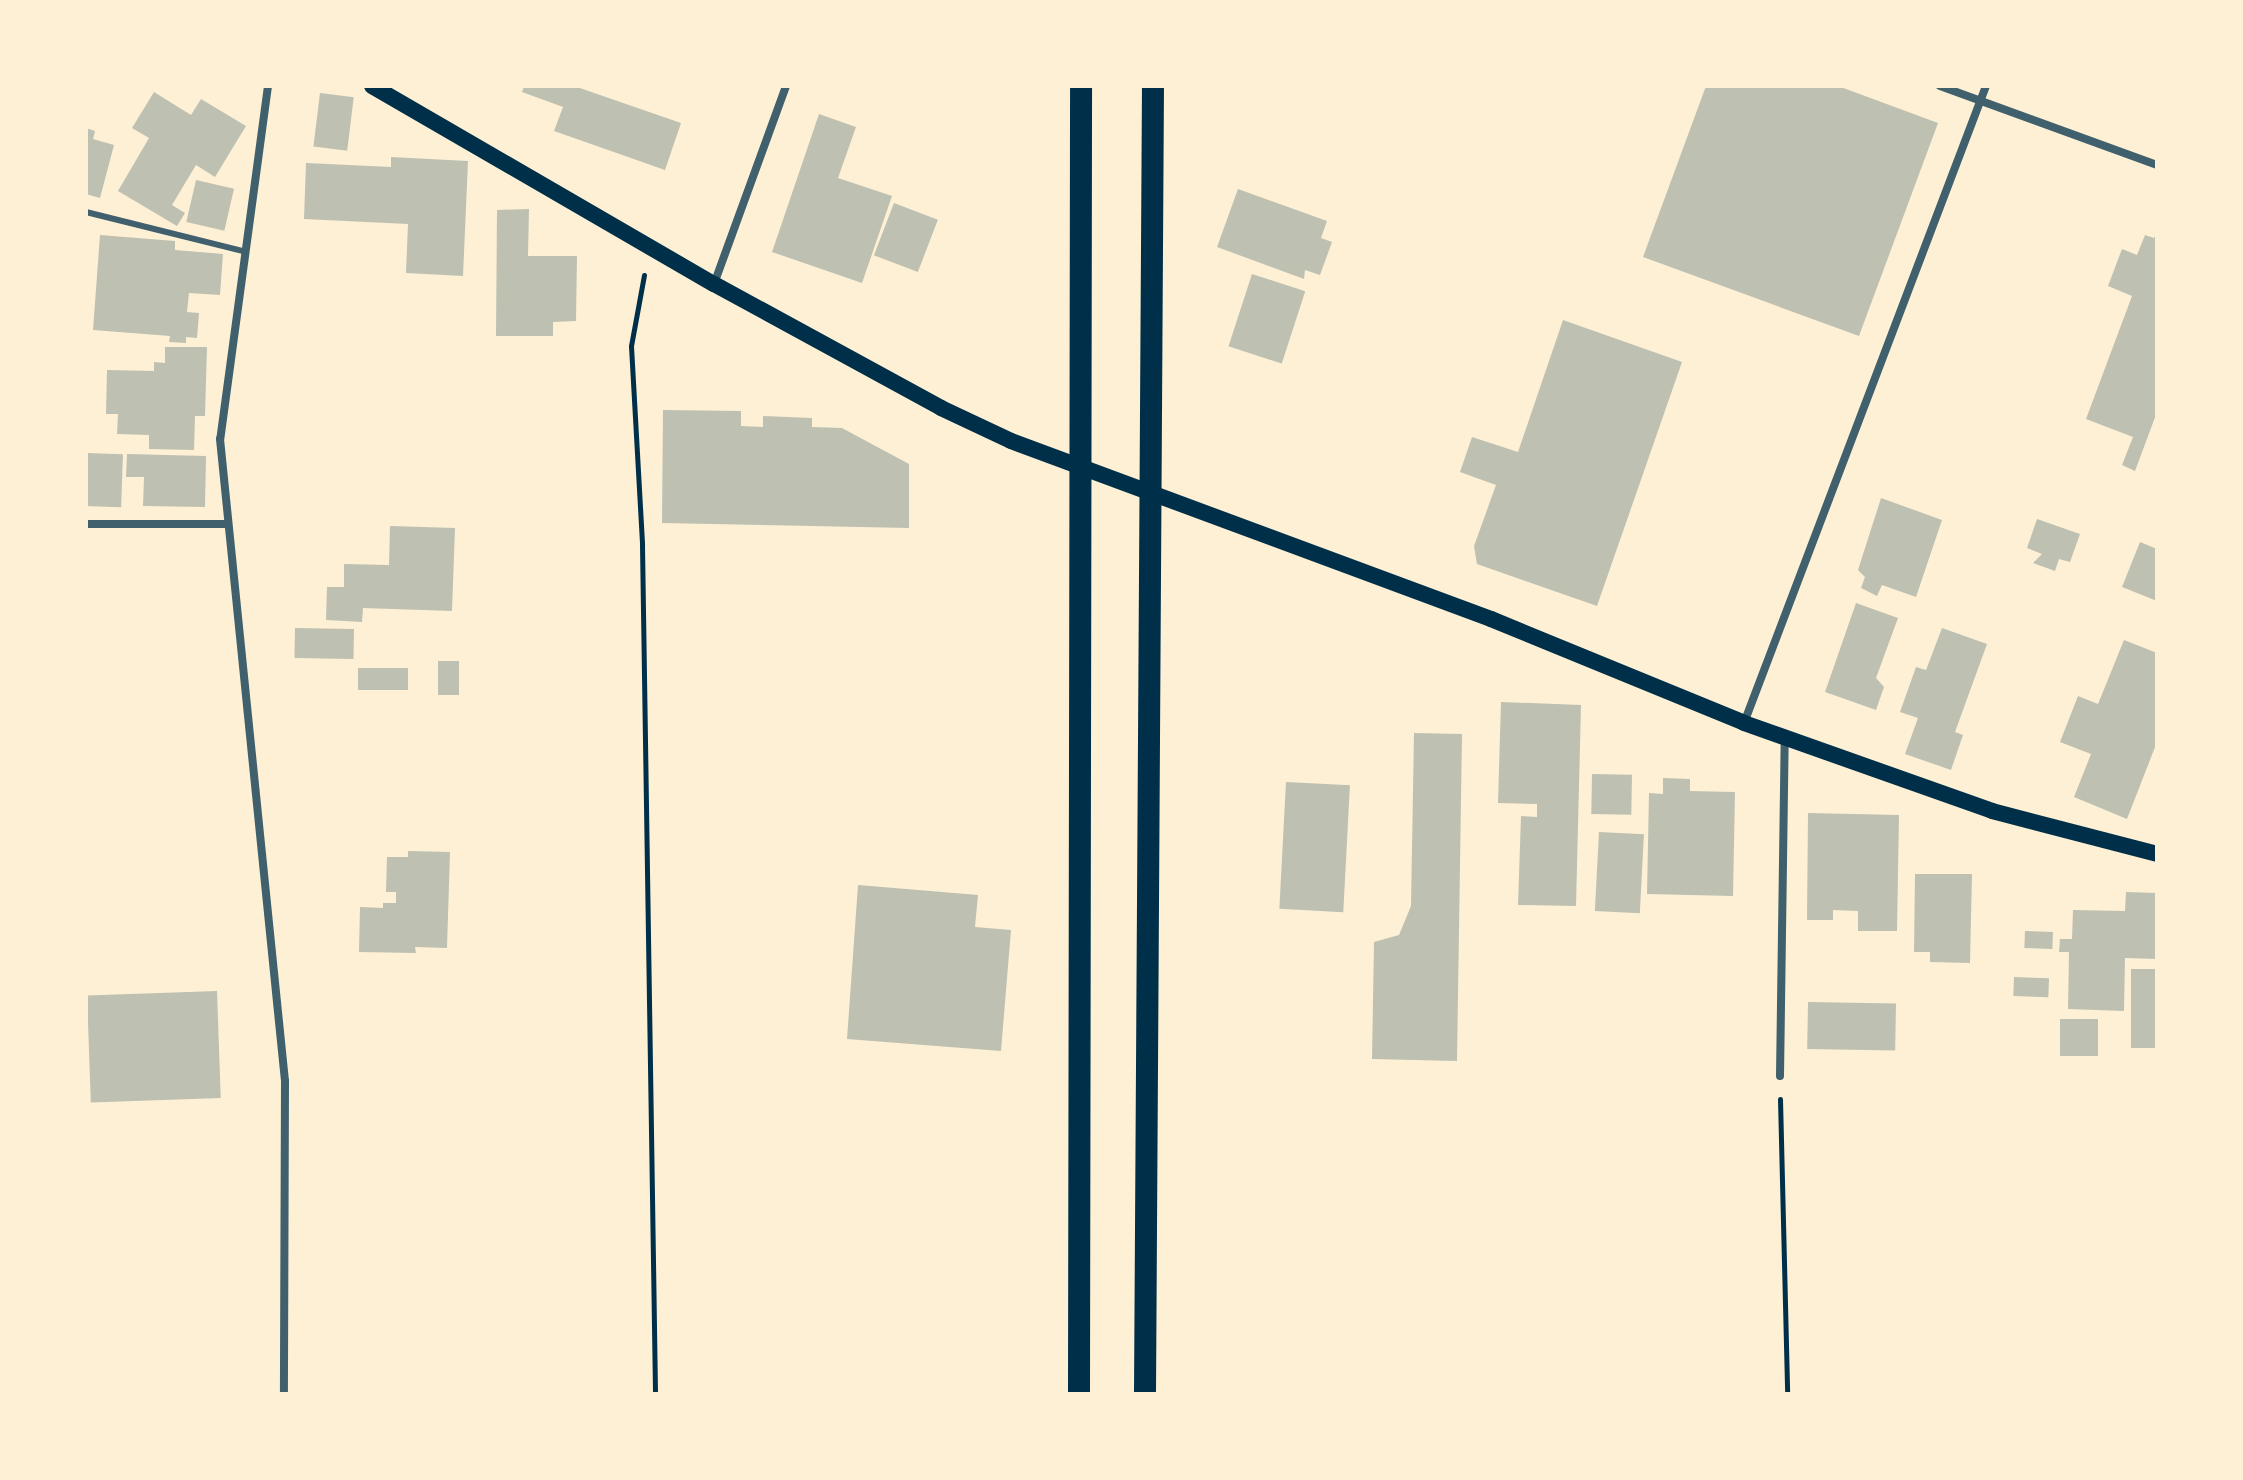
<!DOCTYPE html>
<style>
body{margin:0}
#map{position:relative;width:2243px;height:1480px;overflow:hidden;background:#fdf0d5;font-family:"Roboto Serif",serif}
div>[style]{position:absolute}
.building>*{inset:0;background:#bec0b2;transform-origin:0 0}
.path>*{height:5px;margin:-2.5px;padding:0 2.5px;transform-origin:2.5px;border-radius:2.5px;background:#003049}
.service>*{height:6px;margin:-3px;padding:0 3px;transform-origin:3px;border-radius:3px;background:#3f606c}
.minor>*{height:8px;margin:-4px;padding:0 4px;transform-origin:4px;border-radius:4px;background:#3f606c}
.secondary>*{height:16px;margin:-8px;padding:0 8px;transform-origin:8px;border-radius:8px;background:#003049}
.trunk>*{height:22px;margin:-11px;padding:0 11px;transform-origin:11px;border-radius:11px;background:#003049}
span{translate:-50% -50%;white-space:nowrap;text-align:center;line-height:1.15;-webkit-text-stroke:8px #fdf0d5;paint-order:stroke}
.frame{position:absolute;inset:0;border:88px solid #fdf0d5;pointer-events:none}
</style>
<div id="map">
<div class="building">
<div style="clip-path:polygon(524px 86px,574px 86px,681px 123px,665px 170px,554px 131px,563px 107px,522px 92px)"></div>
<div style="clip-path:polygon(1706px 86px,1838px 86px,1938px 123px,1859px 336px,1643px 257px)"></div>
<div style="clip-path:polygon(154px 92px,191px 115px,201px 99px,246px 126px,215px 177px,196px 165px,172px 205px,185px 213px,177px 226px,118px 191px,149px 138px,132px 128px)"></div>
<div style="left:320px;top:93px;width:34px;height:54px;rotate:7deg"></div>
<div style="clip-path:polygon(819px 114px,856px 127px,838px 178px,892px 196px,862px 283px,772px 252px)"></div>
<div style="clip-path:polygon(86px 128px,95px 131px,93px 139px,114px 145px,100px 198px,86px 194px)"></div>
<div style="clip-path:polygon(391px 157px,468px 161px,463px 276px,406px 273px,408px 224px,304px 219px,306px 163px,391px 167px)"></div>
<div style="left:196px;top:180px;width:39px;height:43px;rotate:13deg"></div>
<div style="clip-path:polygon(1238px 189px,1327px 221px,1321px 238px,1332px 242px,1320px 275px,1305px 270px,1304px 279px,1217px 247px)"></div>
<div style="left:894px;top:203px;width:47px;height:56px;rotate:21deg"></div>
<div style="clip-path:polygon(529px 209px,528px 256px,577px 256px,576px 321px,553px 322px,553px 336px,496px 336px,497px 210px)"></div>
<div style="clip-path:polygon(2157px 231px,2157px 412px,2135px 471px,2122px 465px,2133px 437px,2086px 419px,2132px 296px,2108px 286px,2122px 249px,2137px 255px,2145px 235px,2154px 238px)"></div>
<div style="clip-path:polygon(100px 235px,175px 241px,175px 250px,223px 254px,220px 295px,189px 293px,187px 312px,199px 313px,197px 338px,186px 337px,186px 343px,169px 342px,170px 336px,93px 330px)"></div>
<div style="left:1252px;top:274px;width:56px;height:76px;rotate:18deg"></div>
<div style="clip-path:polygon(1563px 320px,1682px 362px,1597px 606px,1477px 564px,1474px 546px,1496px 485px,1460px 472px,1472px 437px,1518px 452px)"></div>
<div style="clip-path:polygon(165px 347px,207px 347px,205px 416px,195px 416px,194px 450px,149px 449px,149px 435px,117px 434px,118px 414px,106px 414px,107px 370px,154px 371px,154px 362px,165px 363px)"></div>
<div style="clip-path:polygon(663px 410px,741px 411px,741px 426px,763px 427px,763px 416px,812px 418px,812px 427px,842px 428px,909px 464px,909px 528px,662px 523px)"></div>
<div style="left:86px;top:453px;width:37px;height:53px;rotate:2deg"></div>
<div style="clip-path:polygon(127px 454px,206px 456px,205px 507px,143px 506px,144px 477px,126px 477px)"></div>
<div style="clip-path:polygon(1881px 498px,1942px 520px,1916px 597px,1882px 585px,1877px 596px,1861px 588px,1865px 577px,1858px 570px)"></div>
<div style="clip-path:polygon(2037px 519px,2080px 534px,2070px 562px,2059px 559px,2055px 571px,2033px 563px,2042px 554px,2027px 548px)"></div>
<div style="clip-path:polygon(390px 526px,455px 528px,452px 611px,363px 608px,362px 622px,326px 620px,327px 587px,344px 587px,344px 564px,389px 565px)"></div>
<div style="clip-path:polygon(2140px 542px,2157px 549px,2157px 601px,2122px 587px)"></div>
<div style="clip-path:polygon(1856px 603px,1898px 618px,1876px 678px,1884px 687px,1876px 710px,1825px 692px)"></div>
<div style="left:295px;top:628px;width:59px;height:30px;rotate:1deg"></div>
<div style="clip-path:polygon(1942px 628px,1987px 644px,1955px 732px,1963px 735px,1951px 770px,1905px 754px,1918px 718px,1900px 712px,1916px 667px,1926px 670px)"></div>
<div style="clip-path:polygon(2124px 640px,2157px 653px,2157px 742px,2127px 819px,2074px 797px,2091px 754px,2060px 742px,2078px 696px,2098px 704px)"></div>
<div style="left:438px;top:661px;width:21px;height:34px"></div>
<div style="left:408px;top:668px;width:22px;height:50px;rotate:90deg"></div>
<div style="clip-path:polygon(1501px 702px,1581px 705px,1576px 906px,1518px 905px,1521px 816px,1537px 817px,1537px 804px,1498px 803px)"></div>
<div style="clip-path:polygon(1414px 733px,1462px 734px,1457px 1061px,1372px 1059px,1374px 942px,1399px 935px,1411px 906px)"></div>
<div style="left:1592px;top:774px;width:40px;height:40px;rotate:1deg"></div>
<div style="clip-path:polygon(1663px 778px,1690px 779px,1690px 791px,1735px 792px,1733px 896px,1647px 894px,1649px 793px,1663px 794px)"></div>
<div style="left:1286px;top:782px;width:64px;height:127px;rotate:3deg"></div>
<div style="clip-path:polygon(1808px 813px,1899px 815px,1897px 931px,1858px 931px,1858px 911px,1833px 910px,1833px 920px,1807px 920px)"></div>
<div style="left:1599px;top:832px;width:45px;height:79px;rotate:3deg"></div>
<div style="clip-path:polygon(408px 851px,450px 852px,447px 948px,415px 947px,416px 953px,359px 952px,360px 907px,383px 908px,383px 903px,396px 903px,396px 892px,386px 892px,387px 857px,408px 857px)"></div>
<div style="clip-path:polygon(1915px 874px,1972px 874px,1970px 963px,1930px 962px,1930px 952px,1914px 952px)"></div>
<div style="clip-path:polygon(858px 885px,978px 895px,975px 927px,1011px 930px,1001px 1051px,847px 1039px)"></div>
<div style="clip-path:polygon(2126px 892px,2157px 893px,2157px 959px,2125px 958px,2124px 1011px,2068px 1009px,2069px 952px,2059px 952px,2060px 939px,2072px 939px,2073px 910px,2125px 911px)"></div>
<div style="left:2025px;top:931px;width:28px;height:17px;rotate:2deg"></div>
<div style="left:2131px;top:969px;width:26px;height:79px"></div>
<div style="left:2014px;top:977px;width:35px;height:19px;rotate:2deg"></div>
<div style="left:217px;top:991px;width:107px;height:130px;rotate:88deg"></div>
<div style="left:1808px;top:1002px;width:88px;height:47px;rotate:1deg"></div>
<div style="left:2060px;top:1019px;width:38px;height:37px"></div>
</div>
<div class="path">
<div style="left:644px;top:275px;width:72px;rotate:100.4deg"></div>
<div style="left:631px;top:346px;width:199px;rotate:86.8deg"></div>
<div style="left:642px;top:545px;width:849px;rotate:89.12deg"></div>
<div style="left:1780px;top:1099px;width:295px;rotate:88.6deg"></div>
</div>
<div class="service">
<div style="left:86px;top:212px;width:162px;rotate:14deg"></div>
</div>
<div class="minor">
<div style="left:268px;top:86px;width:356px;rotate:97.7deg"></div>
<div style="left:220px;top:439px;width:645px;rotate:84.22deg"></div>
<div style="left:285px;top:1081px;width:313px;rotate:90.2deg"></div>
<div style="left:1940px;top:86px;width:231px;rotate:20deg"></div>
<div style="left:714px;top:284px;width:211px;rotate:-70deg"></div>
<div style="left:86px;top:524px;width:140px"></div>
<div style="left:1744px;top:723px;width:681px;rotate:-69.2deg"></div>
<div style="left:1780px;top:1076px;width:338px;rotate:-89.2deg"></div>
</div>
<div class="secondary">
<div style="left:372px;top:86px;width:395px;rotate:30.1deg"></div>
<div style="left:714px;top:284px;width:259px;rotate:28.6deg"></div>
<div style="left:941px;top:408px;width:77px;rotate:25.2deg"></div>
<div style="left:1011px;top:441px;width:512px;rotate:20.35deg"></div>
<div style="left:1491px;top:619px;width:274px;rotate:22.3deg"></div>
<div style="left:1744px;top:723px;width:263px;rotate:19.5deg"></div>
<div style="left:1992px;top:811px;width:171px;rotate:14.6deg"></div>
</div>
<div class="trunk">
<div style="left:1079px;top:1394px;width:1308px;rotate:-89.91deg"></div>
<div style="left:1145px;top:1394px;width:1308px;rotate:-89.65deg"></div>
</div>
<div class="frame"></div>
</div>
